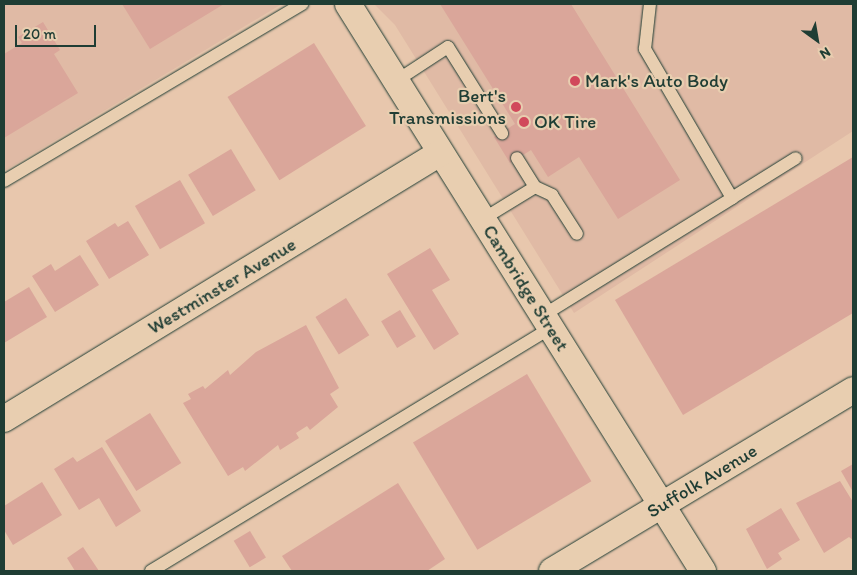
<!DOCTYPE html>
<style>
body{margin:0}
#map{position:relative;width:857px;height:575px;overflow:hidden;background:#e8c7ad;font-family:Itim,sans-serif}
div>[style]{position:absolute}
.built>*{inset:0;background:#e0baa5}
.building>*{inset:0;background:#daa69a;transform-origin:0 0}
.roads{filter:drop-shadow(0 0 1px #1f3d34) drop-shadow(0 0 1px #1f3d34)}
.lane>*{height:12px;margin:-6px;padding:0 6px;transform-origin:6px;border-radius:6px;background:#e8ceb0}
.street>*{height:26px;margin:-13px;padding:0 13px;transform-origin:13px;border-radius:13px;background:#e8ceb0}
.dots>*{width:14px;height:14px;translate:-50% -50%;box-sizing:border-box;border:2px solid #e8ceb0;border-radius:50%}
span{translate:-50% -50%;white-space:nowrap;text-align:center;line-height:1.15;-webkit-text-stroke:4.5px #e8ceb0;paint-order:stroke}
.poi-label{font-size:19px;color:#1f3d34}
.left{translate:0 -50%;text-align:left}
.right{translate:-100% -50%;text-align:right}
.street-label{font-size:19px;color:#1f3d34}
.frame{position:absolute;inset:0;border:5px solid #1f3d34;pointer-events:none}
.north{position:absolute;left:792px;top:15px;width:50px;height:50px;-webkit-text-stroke:4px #e8ceb0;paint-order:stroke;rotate:148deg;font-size:14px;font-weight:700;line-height:20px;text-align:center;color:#1f3d34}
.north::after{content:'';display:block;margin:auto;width:18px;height:22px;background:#1f3d34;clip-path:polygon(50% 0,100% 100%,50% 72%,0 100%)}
.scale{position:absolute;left:15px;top:25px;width:81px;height:22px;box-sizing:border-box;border:2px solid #1f3d34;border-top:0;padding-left:6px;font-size:15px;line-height:18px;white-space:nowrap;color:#1f3d34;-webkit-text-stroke:4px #e8ceb0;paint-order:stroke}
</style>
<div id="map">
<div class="built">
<div style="clip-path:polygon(4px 4px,282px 4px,4px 171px)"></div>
<div style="clip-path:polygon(374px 4px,853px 4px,853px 131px,574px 313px,395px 25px)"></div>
</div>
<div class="building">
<div style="clip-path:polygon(122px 4px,224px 4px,150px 49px)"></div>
<div style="clip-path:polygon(440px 4px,571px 4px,680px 180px,618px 219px,579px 157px,548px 177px,531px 150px,510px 163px,494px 137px,515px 124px)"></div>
<div style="clip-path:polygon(43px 22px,60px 50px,54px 54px,78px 93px,4px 138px,4px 54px,22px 43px,18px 37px)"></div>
<div style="left:314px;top:43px;width:98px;height:102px;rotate:58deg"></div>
<div style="left:231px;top:149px;width:48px;height:50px;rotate:59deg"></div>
<div style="clip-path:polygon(853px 157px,853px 313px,683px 415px,615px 300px)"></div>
<div style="left:180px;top:180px;width:50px;height:52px;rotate:60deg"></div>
<div style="clip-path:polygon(128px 221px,149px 255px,109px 279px,86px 241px,115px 223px,118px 227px)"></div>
<div style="clip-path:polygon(430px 248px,450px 280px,432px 290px,459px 334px,434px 350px,387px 274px)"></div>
<div style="clip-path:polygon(80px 255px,99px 285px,55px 312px,32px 276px,51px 264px,55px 271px)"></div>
<div style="clip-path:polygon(29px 287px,47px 317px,4px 343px,4px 302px)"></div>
<div style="left:346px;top:298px;width:44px;height:36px;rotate:58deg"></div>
<div style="left:400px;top:310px;width:31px;height:22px;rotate:59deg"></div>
<div style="clip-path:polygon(306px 325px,339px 388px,330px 394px,338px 407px,310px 430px,307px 426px,296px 433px,299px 438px,280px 450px,278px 445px,245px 471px,243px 467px,228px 476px,183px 403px,191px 399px,188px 394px,203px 386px,205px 389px,228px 370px,230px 375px,256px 352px)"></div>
<div style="left:527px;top:374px;width:125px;height:133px;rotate:59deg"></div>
<div style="left:150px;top:413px;width:59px;height:53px;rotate:58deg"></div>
<div style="clip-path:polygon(102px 447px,141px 511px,116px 527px,99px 498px,79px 510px,54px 469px,73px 457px,77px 462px)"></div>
<div style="clip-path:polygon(853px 464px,853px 492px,841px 471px)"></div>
<div style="clip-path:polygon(840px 481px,853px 502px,853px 540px,849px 537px,824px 553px,796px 503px)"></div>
<div style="clip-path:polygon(42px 482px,62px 515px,13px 545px,4px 530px,4px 506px)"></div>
<div style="clip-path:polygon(398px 483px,445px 559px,427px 571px,292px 571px,282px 556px)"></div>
<div style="clip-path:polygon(781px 508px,800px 540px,778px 553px,782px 559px,767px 569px,746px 529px)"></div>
<div style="left:250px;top:531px;width:31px;height:19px;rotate:59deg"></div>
<div style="clip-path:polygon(83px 547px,99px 571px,75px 571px,67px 558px)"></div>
</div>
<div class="roads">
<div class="lane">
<div style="left:396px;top:81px;width:62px;rotate:-33.2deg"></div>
<div style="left:448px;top:47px;width:102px;rotate:57.9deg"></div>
<div style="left:4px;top:181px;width:347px;rotate:-30.7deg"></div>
<div style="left:535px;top:187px;width:19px;rotate:25deg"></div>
<div style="left:552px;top:195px;width:46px;rotate:57.3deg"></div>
<div style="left:732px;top:198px;width:75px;rotate:-32deg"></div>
<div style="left:483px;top:219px;width:61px;rotate:-31.6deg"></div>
<div style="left:535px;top:187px;width:34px;rotate:-122deg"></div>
<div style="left:542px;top:316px;width:224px;rotate:-31.8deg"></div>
<div style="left:732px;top:198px;width:173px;rotate:-120.3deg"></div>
<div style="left:645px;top:49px;width:45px;rotate:-83.7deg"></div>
<div style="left:151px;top:571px;width:467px;rotate:-31.3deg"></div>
</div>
<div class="street">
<div style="left:348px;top:4px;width:669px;rotate:57.95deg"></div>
<div style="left:4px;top:419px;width:511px;rotate:-31.39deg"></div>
<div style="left:552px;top:571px;width:351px;rotate:-31deg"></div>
</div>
</div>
<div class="dots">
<div style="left:575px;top:81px;background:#d1495b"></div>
<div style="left:516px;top:107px;background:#d1495b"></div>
<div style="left:524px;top:122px;background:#d1495b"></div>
</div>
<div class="poi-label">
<span class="left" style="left:585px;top:81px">Mark's Auto Body</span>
<span class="right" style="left:506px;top:107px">Bert's<br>Transmissions</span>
<span class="left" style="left:534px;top:122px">OK Tire</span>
</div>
<div class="street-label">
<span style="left:222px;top:286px;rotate:-31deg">Westminster Avenue</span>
<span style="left:526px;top:288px;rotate:58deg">Cambridge Street</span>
<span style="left:702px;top:481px;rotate:-31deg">Suffolk Avenue</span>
</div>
<div class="frame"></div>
<div class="north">N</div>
<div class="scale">20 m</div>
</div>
